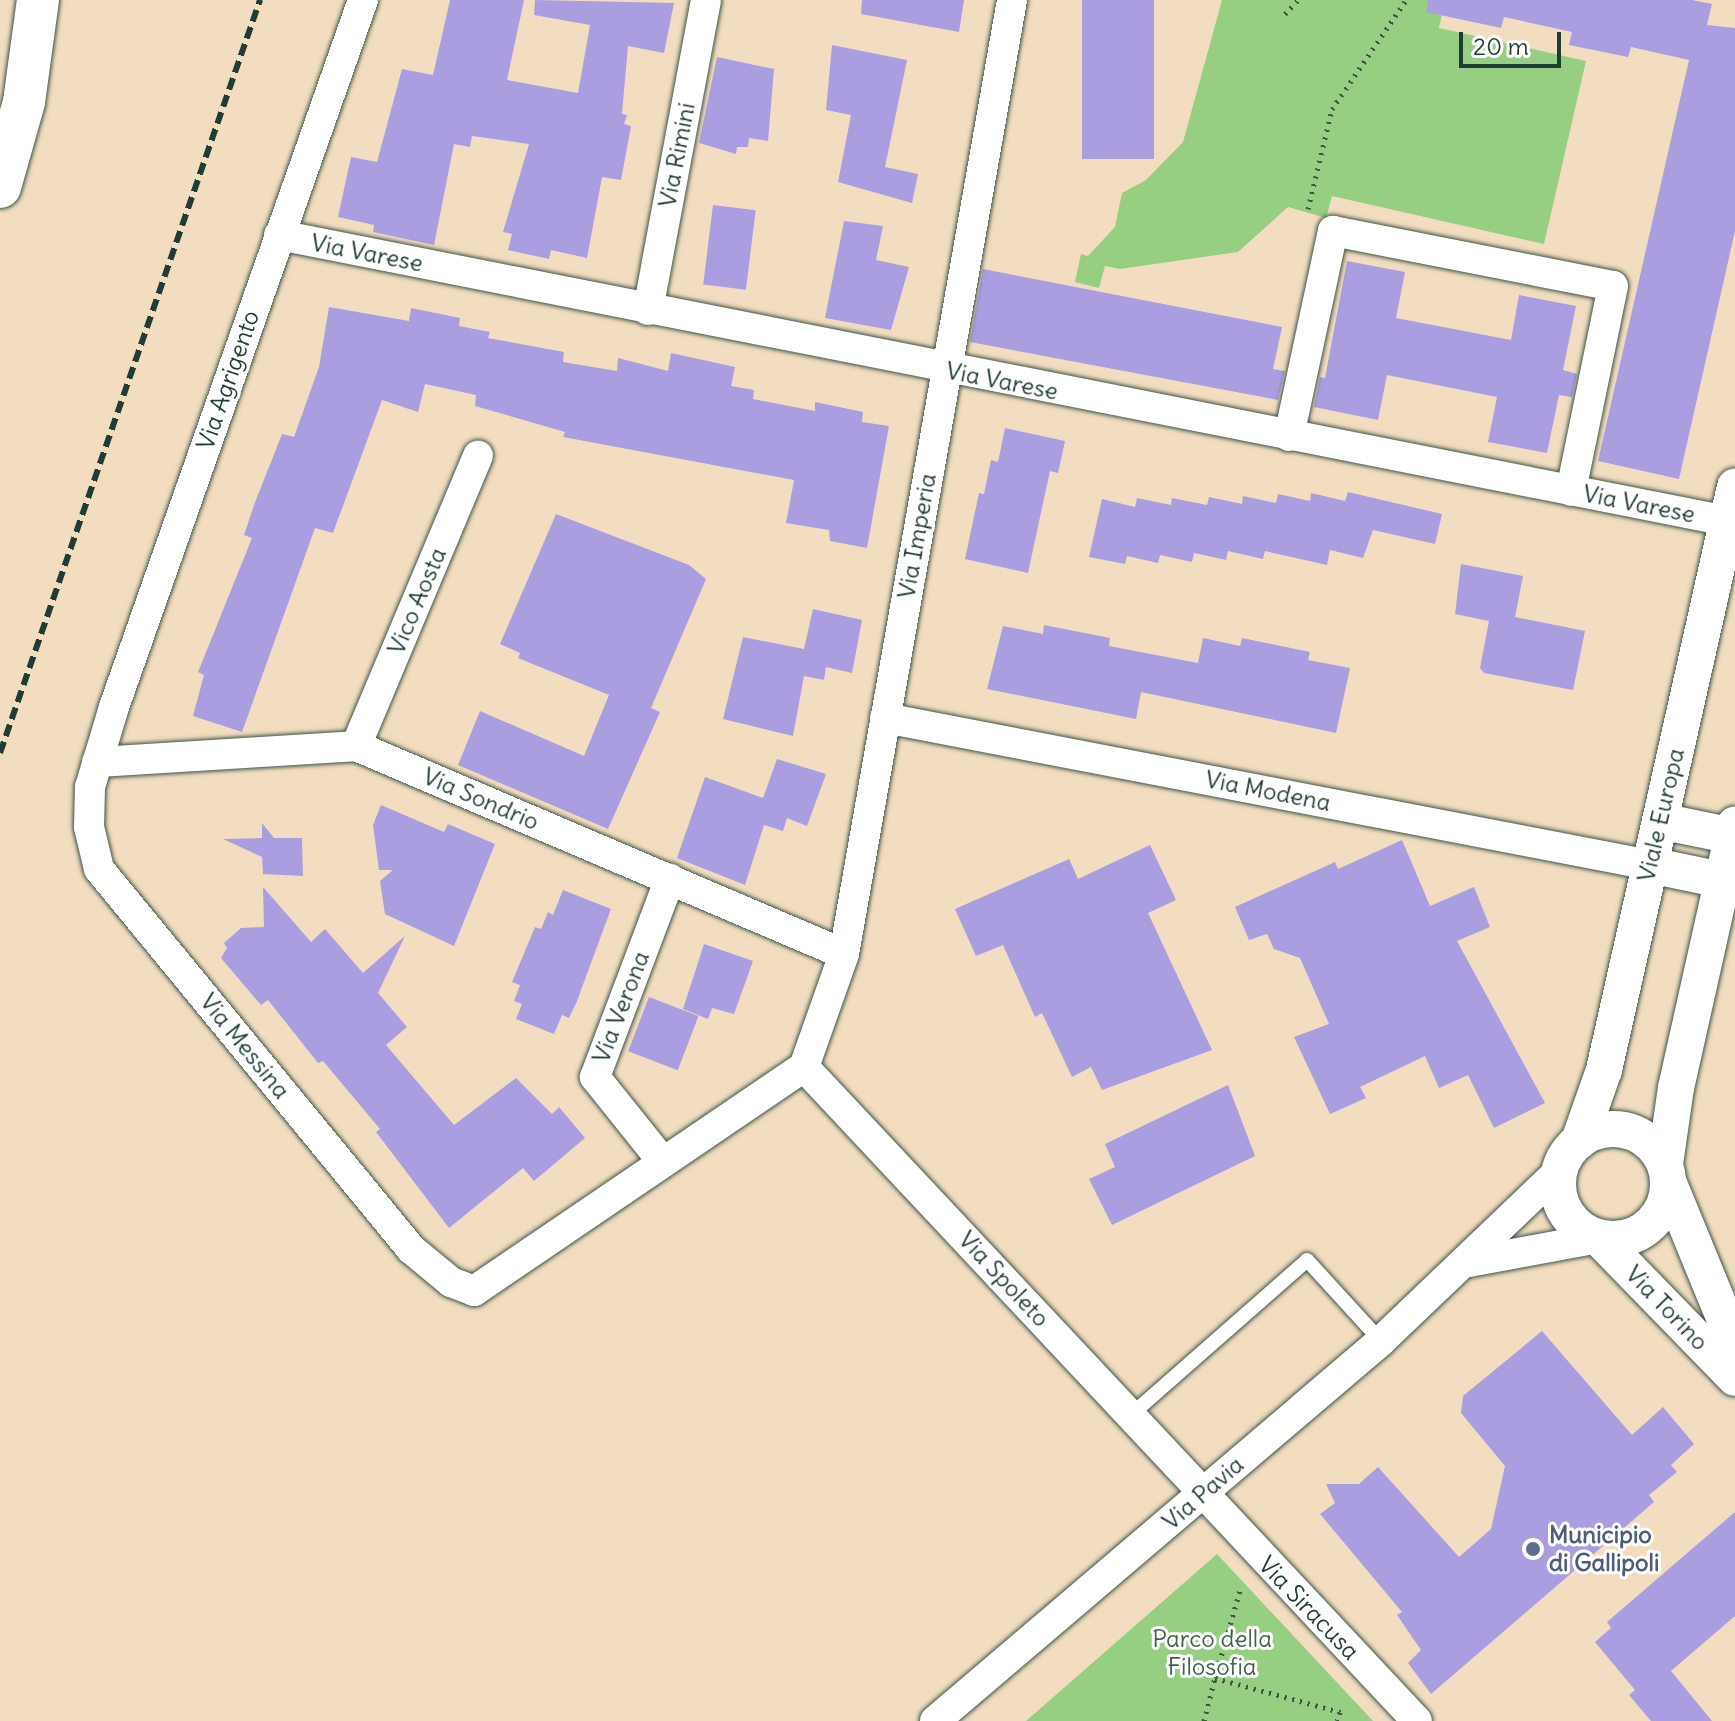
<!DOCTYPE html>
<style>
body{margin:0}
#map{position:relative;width:1735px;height:1721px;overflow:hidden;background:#f3ddc0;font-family:Delius,sans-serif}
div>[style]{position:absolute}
.green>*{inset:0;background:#96cf82}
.building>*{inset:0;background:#aa9ee1;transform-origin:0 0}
.path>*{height:5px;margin-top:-2.5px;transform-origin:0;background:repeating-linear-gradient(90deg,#3f5549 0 2px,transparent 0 8px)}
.roads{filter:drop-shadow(0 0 2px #3f5549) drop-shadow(0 0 2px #3f5549)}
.service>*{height:14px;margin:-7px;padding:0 7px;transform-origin:7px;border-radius:7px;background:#fff}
.minor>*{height:30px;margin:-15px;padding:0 15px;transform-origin:15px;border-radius:15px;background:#fff}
.tertiary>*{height:36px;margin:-18px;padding:0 18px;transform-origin:18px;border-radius:18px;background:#fff}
.tertiary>.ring{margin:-18px;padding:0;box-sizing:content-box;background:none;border:36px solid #fff;border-radius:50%}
.secondary>*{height:42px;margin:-21px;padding:0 21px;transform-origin:21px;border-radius:21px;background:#fff}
.rail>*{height:6px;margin-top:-3px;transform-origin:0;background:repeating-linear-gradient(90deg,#1f3d34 0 12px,transparent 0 18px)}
.dots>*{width:22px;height:22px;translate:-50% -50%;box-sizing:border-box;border:4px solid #fff;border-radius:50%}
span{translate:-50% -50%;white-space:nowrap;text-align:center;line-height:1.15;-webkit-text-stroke:6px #fff;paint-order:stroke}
.street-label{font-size:24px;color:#1f3d34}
.service-label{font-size:24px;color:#4e5e75;font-weight:700}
.left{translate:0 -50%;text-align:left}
.park-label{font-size:24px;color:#3d6248}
.scale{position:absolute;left:1459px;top:32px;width:102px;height:36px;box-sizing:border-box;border:4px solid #1f3d34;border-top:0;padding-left:10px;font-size:24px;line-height:28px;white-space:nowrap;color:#1f3d34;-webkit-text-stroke:6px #fff;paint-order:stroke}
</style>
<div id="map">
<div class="green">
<div style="clip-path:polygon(1222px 0,1445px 0,1439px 28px,1586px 61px,1544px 244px,1332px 196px,1326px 218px,1288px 207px,1238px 252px,1120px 269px,1105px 266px,1099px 288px,1075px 282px,1081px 254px,1088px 256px,1115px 227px,1122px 193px,1146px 180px,1183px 142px)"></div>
<div style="clip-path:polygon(1217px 1554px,1373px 1721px,1026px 1721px)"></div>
</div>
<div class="building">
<div style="clip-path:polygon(450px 0,524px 0,507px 80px,578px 93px,590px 25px,534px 15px,535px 0,674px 3px,664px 53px,628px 46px,622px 114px,627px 115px,624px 124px,631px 126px,621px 180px,602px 177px,587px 258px,551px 250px,549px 259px,508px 250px,512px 234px,503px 232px,529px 144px,472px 136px,470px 147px,454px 144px,434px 245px,373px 232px,374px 225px,338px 217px,351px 157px,377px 162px,402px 69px,433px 75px)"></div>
<div style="clip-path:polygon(862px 0,964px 0,959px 32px,861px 14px)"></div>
<div style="left:1082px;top:0;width:72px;height:159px"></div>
<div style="clip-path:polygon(1428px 0,1692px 0,1712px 4px,1707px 25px,1735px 28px,1735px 231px,1679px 479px,1598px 461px,1689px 60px,1631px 47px,1628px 57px,1569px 45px,1572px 32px,1504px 17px,1501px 28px,1426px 12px)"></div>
<div style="clip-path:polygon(832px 45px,907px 60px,885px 167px,918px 174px,912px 203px,838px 182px,851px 115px,826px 110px)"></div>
<div style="clip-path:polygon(717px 57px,774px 69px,768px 141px,749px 138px,748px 147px,737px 147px,736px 154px,699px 143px)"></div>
<div style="left:713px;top:205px;width:43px;height:80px;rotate:7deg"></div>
<div style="clip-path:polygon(844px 221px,883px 226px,876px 260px,909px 267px,891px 330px,825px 318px)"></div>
<div style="clip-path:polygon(1347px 261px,1405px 272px,1396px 318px,1511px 340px,1519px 295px,1576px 306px,1563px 370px,1577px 374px,1572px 397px,1559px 395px,1547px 453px,1488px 442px,1497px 397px,1387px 375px,1378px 420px,1314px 407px,1320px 377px,1325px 378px)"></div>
<div style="clip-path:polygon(983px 269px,1282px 327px,1273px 369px,1285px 371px,1278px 400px,970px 342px)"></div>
<div style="clip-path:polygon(329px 307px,409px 321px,411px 308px,460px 318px,459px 326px,490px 332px,488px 338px,564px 352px,563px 362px,617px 371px,618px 358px,668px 371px,671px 353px,735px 367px,731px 386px,754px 390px,753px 399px,815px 411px,815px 402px,863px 412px,862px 422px,889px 426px,867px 548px,830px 541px,829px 530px,786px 523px,794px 480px,563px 437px,565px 432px,475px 406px,476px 395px,425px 384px,418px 412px,382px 400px,333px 533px,315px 528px,242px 732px,193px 716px,204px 675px,198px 672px,252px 538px,244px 535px,254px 505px,282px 434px,294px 437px,319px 367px)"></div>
<div style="clip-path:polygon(1005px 428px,1065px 441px,1058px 473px,1050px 471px,1028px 573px,965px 559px,979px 493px,984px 494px,991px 460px,998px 462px)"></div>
<div style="clip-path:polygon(1348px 492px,1442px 514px,1435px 544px,1373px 530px,1363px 558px,1330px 550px,1327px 565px,1265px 551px,1263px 559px,1228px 551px,1226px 560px,1194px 553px,1192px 562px,1160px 555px,1158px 563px,1127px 556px,1125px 564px,1089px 557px,1102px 499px,1135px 507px,1137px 498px,1171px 505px,1172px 498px,1207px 505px,1209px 497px,1242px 504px,1243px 496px,1276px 503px,1278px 494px,1310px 501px,1311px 493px,1345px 501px)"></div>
<div style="clip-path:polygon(556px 514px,689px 565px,706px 579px,651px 708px,660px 712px,608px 829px,458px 765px,480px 711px,584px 756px,609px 695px,518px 658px,520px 653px,500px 644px)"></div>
<div style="clip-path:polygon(1461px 564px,1523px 576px,1515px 617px,1585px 631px,1573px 690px,1484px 673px,1480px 668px,1489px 621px,1455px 614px)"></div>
<div style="clip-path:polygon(813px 609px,862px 620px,852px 673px,826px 667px,824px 680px,804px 676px,793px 736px,723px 719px,743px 637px,804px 649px)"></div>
<div style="clip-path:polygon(1044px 625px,1110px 638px,1109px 646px,1198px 663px,1203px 638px,1240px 646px,1242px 638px,1310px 652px,1308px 660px,1350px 668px,1336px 733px,1141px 692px,1136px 719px,987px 689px,1003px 626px,1043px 634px)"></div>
<div style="clip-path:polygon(777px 759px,826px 774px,807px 826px,787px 818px,783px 831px,764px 825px,745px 885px,677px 858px,705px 777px,763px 798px)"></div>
<div style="clip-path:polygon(381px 805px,444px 832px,448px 824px,495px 844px,454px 946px,385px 914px,380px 881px,393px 870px,379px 870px,373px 825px)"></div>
<div style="clip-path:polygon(262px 823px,274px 838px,302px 838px,303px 876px,263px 874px,262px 857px,223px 839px,262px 838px)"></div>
<div style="clip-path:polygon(1402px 840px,1430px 906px,1474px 887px,1490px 927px,1457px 941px,1545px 1103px,1494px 1128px,1468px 1075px,1439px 1088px,1425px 1056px,1360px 1087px,1366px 1098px,1330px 1114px,1294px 1037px,1329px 1024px,1300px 958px,1274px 949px,1267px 934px,1249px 940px,1235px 907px,1335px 862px,1338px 869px)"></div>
<div style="clip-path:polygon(1150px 845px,1176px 900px,1148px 913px,1212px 1050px,1102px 1090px,1091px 1067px,1072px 1077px,1042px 1013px,1035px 1017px,1003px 945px,976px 956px,955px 909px,1069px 859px,1078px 879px)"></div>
<div style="clip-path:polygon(263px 887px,311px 942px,325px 929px,363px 973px,405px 936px,378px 993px,407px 1027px,386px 1045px,454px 1125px,516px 1078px,552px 1114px,559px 1107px,585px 1138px,534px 1181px,523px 1168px,449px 1228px,376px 1132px,380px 1129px,323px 1061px,318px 1063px,268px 1000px,261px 1005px,221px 958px,227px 948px,224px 943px,241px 928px,264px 927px)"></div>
<div style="clip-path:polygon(563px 890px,611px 909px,577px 1001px,569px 1018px,562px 1015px,554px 1034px,516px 1019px,522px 1004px,514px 1001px,520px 985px,512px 982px,535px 927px,541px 929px,548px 912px,553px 915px)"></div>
<div style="clip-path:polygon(704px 944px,753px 961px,734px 1014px,712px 1008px,708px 1019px,683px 1009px)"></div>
<div style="left:649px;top:997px;width:53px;height:58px;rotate:21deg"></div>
<div style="clip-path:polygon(1228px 1085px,1255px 1156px,1112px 1225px,1089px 1179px,1115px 1167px,1105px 1144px)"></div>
<div style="clip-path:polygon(1542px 1331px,1632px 1435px,1663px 1407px,1694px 1444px,1671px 1465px,1677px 1472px,1649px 1495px,1654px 1502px,1431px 1694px,1408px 1663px,1421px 1650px,1397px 1615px,1402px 1612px,1320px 1514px,1335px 1503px,1326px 1484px,1359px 1484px,1378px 1467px,1459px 1557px,1491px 1529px,1505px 1466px,1461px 1413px,1463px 1396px)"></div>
<div style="clip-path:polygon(1735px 1512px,1735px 1616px,1671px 1671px,1712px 1721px,1651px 1721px,1629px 1695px,1635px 1690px,1595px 1642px,1611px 1628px,1607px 1622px)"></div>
</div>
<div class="path">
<div style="left:1285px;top:14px;width:19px;rotate:-47deg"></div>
<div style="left:1308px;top:209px;width:103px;rotate:-76.5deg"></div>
<div style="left:1332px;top:109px;width:132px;rotate:-55.8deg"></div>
<div style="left:1215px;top:1678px;width:95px;rotate:-74.1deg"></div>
<div style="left:1204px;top:1721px;width:44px;rotate:-75.7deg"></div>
<div style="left:1215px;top:1678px;width:130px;rotate:15.2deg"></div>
<div style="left:1340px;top:1712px;width:9px;rotate:108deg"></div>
</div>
<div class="roads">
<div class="service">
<div style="left:1132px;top:1414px;width:233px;rotate:-41.3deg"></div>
<div style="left:1307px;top:1260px;width:110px;rotate:47.6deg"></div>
</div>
<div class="minor">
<div style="left:363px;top:0;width:750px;rotate:109.4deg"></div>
<div style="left:114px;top:707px;width:84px;rotate:106.7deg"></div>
<div style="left:90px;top:787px;width:40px;rotate:91.4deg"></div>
<div style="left:89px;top:827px;width:43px;rotate:76.6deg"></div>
<div style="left:99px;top:869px;width:492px;rotate:50.6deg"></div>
<div style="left:411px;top:1249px;width:52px;rotate:39.5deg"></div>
<div style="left:451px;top:1282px;width:25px;rotate:21deg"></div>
<div style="left:474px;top:1291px;width:399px;rotate:-34.2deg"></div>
<div style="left:279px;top:235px;width:1476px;rotate:11.17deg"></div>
<div style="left:648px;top:310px;width:315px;rotate:-79.4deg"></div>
<div style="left:1289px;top:436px;width:210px;rotate:-77.9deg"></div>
<div style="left:1333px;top:231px;width:285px;rotate:11.1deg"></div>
<div style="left:1613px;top:286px;width:209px;rotate:101.6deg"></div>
<div style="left:885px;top:718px;width:779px;rotate:10.88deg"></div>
<div style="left:356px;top:746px;width:315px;rotate:-67.2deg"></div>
<div style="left:97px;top:762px;width:259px;rotate:-3.5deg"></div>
<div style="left:356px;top:746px;width:530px;rotate:23.09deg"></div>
<div style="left:804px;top:1067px;width:120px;rotate:-70.5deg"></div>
<div style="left:844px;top:954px;width:969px;rotate:-80.01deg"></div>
<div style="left:804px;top:1067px;width:896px;rotate:46.85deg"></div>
<div style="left:663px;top:1162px;width:109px;rotate:-128.7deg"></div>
<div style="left:595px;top:1077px;width:212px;rotate:-69.3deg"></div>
<div style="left:1469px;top:1262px;width:132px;rotate:-10.5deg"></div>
<div style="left:935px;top:1721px;width:586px;rotate:-40.43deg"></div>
<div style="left:1381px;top:1341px;width:246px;rotate:-43.7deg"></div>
</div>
<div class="tertiary">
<div style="left:1660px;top:821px;width:75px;rotate:11.6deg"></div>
<div style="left:1650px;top:865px;width:74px;rotate:11.8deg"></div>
<div class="ring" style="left:1558px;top:1129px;width:74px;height:74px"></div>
<div style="left:1579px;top:1141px;width:75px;rotate:-70.6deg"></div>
<div style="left:1604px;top:1070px;width:598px;rotate:-77.34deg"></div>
<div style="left:1665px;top:1164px;width:77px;rotate:-81.8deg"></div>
<div style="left:1676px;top:1088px;width:270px;rotate:-77.4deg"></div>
<div style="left:1668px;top:1181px;width:176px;rotate:67.7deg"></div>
<div style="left:1599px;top:1238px;width:195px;rotate:45.8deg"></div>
</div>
<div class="secondary">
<div style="left:0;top:187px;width:88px;rotate:-74.2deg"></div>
<div style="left:24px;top:102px;width:103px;rotate:-82.2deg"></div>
</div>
</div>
<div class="rail">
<div style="left:0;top:753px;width:797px;rotate:-70.95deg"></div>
</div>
<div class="dots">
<div style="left:1533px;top:1549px;background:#5c6f8a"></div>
</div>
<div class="street-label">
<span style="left:677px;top:155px;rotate:-79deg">Via Rimini</span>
<span style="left:367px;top:253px;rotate:11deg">Via Varese</span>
<span style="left:228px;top:380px;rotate:-71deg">Via Agrigento</span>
<span style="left:1002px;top:381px;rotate:11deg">Via Varese</span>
<span style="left:1639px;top:504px;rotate:11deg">Via Varese</span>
<span style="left:917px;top:536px;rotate:-80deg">Via Imperia</span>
<span style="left:417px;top:601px;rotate:-67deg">Vico Aosta</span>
<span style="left:1268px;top:791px;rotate:11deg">Via Modena</span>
<span style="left:481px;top:799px;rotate:23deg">Via Sondrio</span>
<span style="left:1661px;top:815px;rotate:-77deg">Viale Europa</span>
<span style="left:621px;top:1007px;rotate:-69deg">Via Verona</span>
<span style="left:245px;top:1046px;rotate:51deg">Via Messina</span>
<span style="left:1004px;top:1279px;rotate:47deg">Via Spoleto</span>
<span style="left:1667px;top:1308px;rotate:46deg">Via Torino</span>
<span style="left:1203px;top:1493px;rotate:-41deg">Via Pavia</span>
<span style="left:1309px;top:1608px;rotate:46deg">Via Siracusa</span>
</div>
<div class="service-label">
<span class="left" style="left:1549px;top:1549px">Municipio<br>di Gallipoli</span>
</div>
<div class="park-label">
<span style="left:1212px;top:1653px">Parco della<br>Filosofia</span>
</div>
<div class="scale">20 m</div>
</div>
